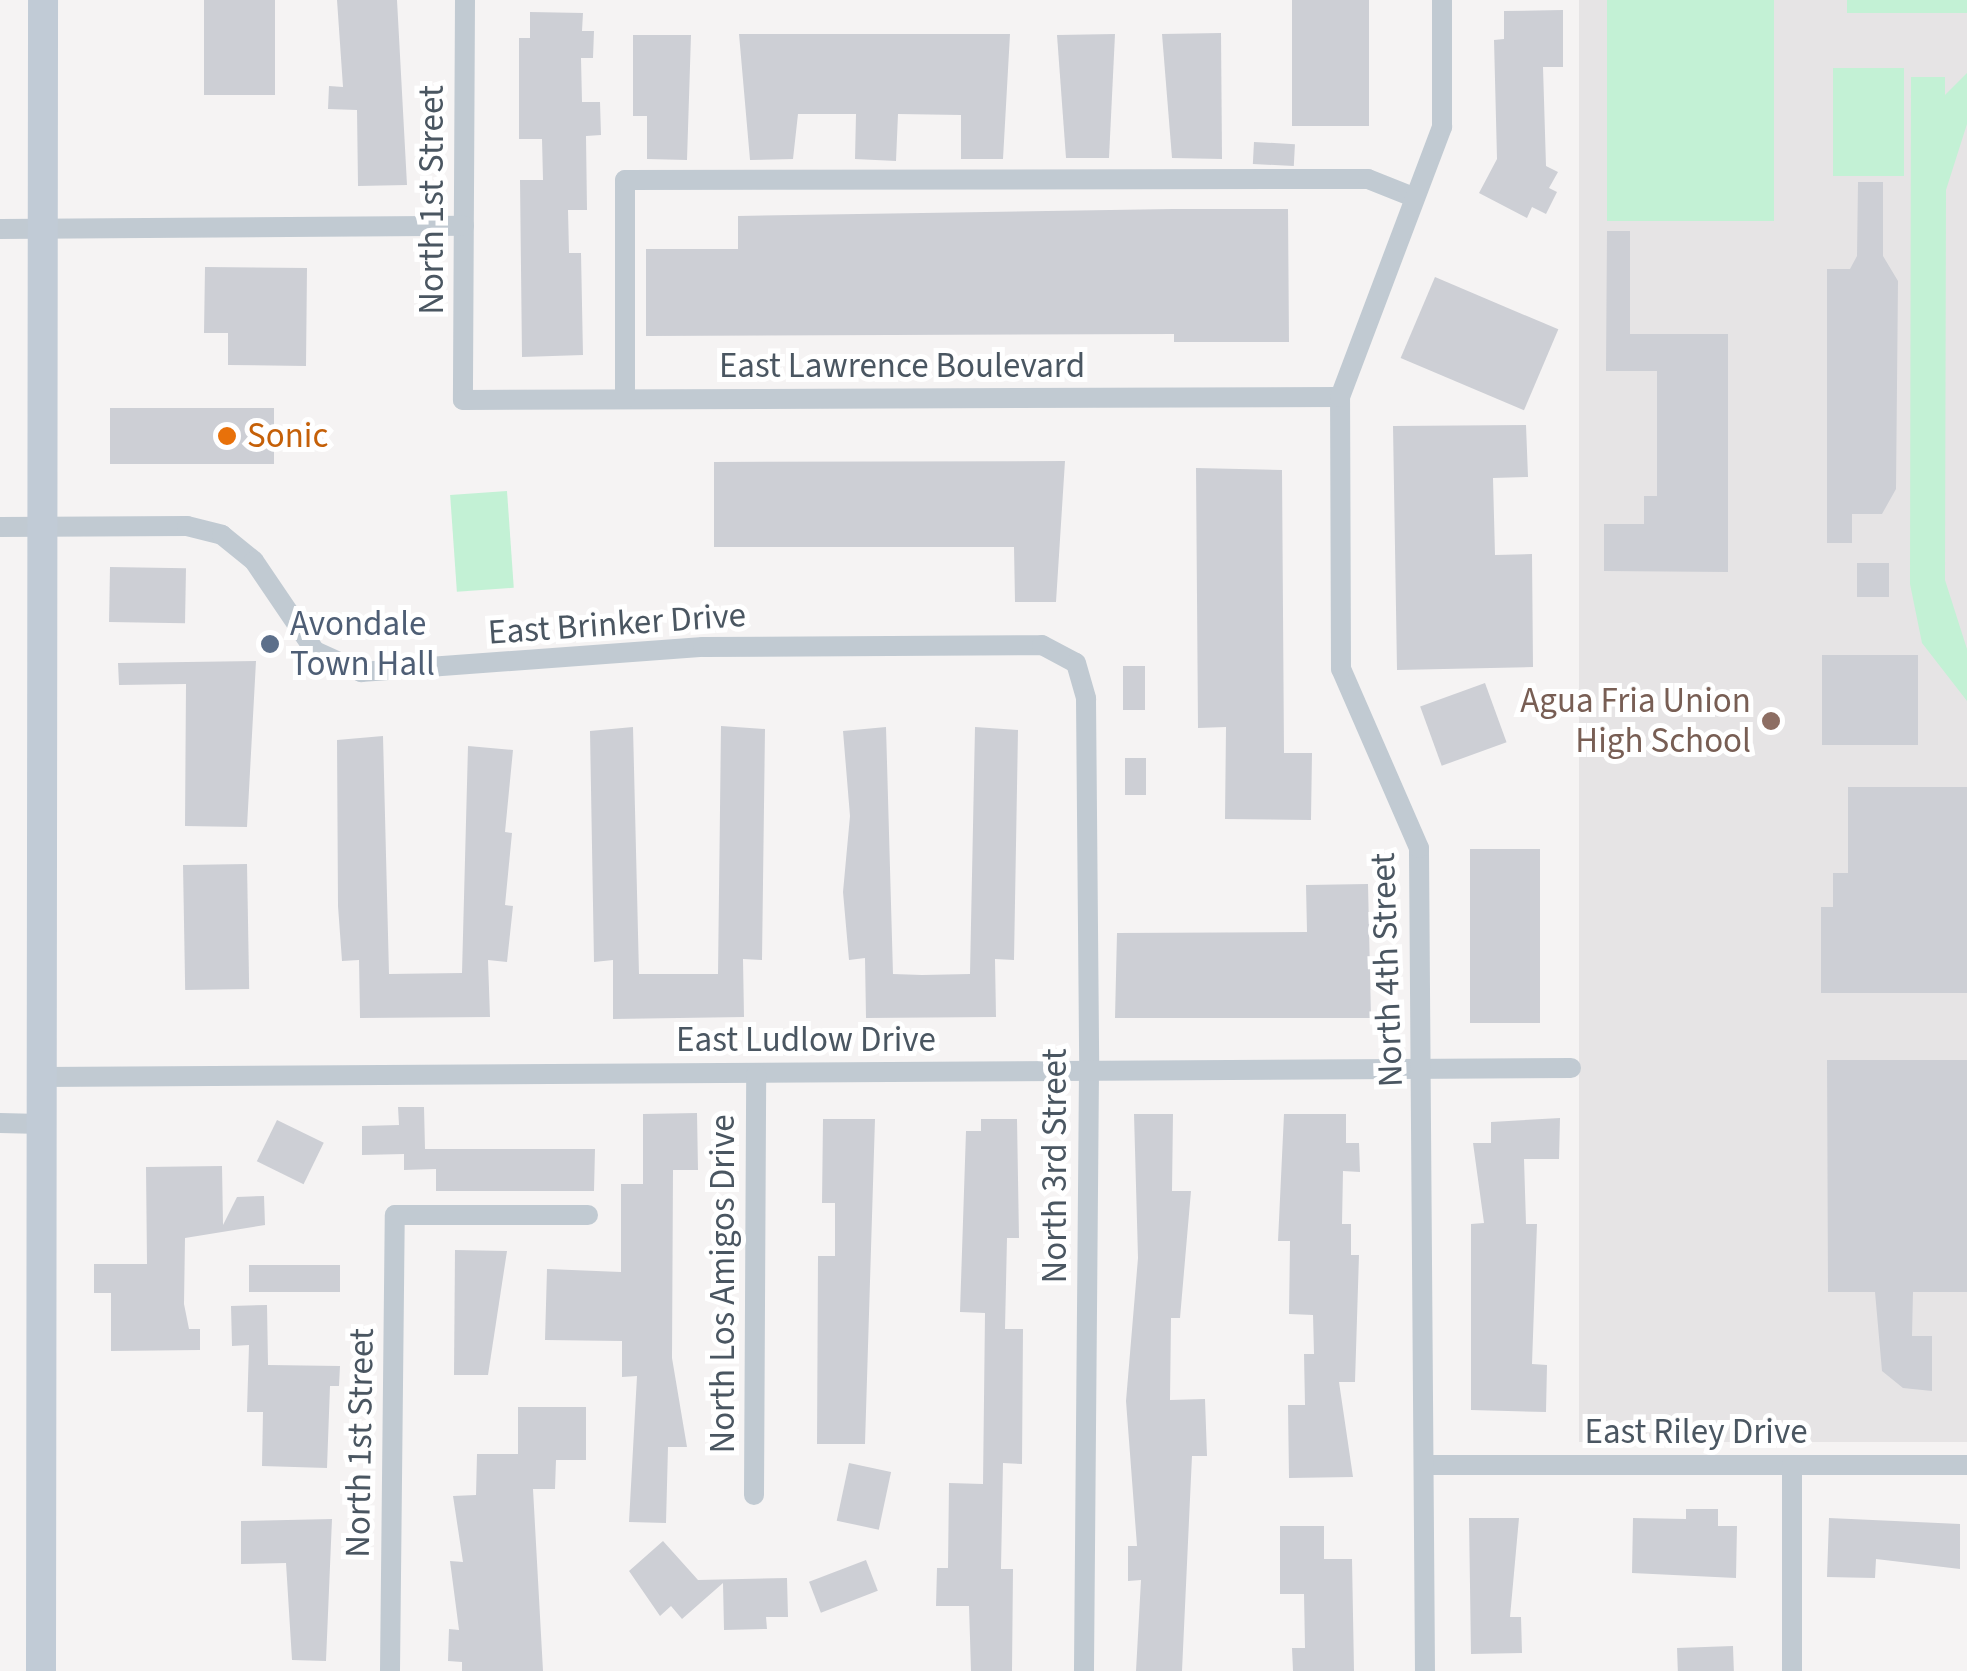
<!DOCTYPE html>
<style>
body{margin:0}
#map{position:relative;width:1967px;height:1671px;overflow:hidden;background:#f5f3f3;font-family:"Source Sans 3",sans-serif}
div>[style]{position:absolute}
.education>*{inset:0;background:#e6e4e5;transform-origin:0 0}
.green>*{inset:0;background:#c3f1d5;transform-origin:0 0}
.building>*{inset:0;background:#cdcfd5;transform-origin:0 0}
.street>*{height:20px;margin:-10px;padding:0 10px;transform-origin:10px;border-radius:10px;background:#c1cad2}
.secondary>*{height:30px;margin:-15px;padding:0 15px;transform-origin:15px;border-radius:15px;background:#c1cbd6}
.dots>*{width:28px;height:28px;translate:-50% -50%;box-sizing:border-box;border:5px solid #fff;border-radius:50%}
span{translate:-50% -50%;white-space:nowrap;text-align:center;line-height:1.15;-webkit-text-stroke:10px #fff;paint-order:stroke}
.street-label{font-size:35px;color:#4a5661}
.food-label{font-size:35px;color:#c56008}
.left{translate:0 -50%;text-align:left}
.service-label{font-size:35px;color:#4e5e75}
.education-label{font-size:35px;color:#785e54}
.right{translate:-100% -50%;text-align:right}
</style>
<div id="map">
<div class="education">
<div style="left:1579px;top:0;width:388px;height:1442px"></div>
</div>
<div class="green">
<div style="left:1607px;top:0;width:167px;height:221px"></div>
<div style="left:1847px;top:0;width:120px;height:13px"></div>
<div style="left:1833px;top:68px;width:71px;height:108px"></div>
<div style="clip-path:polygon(1967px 73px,1967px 124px,1946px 190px,1945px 580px,1967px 649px,1967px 701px,1922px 643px,1910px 584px,1911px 77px,1945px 77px,1945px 95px)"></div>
<div style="left:507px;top:491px;width:97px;height:57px;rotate:86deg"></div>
</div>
<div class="building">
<div style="left:204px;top:0;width:71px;height:95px"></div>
<div style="clip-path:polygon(337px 0,397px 0,407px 185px,358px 186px,357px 110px,328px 109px,329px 86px,343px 87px)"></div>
<div style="left:1292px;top:0;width:77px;height:126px"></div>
<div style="clip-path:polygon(1563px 10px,1563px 67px,1543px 67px,1546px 166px,1558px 172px,1549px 188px,1557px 192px,1546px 214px,1532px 207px,1527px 218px,1479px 193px,1497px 159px,1494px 40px,1504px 39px,1504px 11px)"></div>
<div style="clip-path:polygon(530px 12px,583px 13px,582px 31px,594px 31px,593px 58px,581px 58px,582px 102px,600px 102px,601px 135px,586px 136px,587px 210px,568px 210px,569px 253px,581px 253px,583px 355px,522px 357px,520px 180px,543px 180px,542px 139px,519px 139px,519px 38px,530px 38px)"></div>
<div style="clip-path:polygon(1221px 33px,1222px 159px,1172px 158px,1162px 34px)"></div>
<div style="clip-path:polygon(739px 34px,1010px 34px,1003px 159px,961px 159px,961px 115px,898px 114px,896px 161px,855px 159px,856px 114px,798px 114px,793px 159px,750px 160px)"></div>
<div style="clip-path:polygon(1115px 34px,1109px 158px,1066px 158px,1057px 35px)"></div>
<div style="clip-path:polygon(633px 35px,691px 35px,687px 160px,647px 159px,647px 116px,633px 116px)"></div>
<div style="left:1254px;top:142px;width:41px;height:22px;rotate:3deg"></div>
<div style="clip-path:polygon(1858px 182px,1883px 182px,1883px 256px,1898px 281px,1896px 489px,1882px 514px,1852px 514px,1852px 543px,1827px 543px,1827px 269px,1850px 269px,1857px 256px)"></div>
<div style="clip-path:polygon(1173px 209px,1288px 209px,1289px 342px,1174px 342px,1174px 334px,646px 336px,646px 249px,738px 249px,738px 216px)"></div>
<div style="clip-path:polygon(1607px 231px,1630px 231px,1630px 334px,1728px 334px,1728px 572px,1604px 571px,1604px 524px,1644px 524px,1644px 496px,1657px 496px,1657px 371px,1606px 371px)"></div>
<div style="clip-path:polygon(205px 267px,307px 268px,306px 366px,228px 365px,228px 333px,204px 333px)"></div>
<div style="left:1435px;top:277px;width:134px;height:88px;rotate:23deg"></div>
<div style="left:110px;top:408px;width:164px;height:56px"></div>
<div style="clip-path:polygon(1526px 425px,1528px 477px,1493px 478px,1495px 555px,1532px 554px,1533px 667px,1397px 670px,1393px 426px)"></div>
<div style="clip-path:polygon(1065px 461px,1056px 602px,1015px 602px,1014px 547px,714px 547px,714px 462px)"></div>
<div style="clip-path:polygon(1196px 468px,1282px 470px,1284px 753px,1312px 753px,1311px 820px,1225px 819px,1226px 727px,1198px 728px)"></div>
<div style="left:1857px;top:563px;width:32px;height:34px"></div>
<div style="left:110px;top:567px;width:76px;height:55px;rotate:1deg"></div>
<div style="left:1822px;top:655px;width:96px;height:90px"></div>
<div style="clip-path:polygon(256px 661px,247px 827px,185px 826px,186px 684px,119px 685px,118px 663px)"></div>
<div style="left:1123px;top:666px;width:22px;height:44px"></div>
<div style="left:1485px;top:683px;width:63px;height:69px;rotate:70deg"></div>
<div style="clip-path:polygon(721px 726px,765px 729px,762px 960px,743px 959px,744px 1017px,613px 1019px,613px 960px,594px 962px,590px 731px,633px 727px,639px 974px,718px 974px)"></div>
<div style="clip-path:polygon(886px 727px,893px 974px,922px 975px,970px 974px,975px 727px,1018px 730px,1014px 960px,995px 959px,996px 1017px,866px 1018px,865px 958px,849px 960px,843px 892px,850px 816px,843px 731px)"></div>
<div style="clip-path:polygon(383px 736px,389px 974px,462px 973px,468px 746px,513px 750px,505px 832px,512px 833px,505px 905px,513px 906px,507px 962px,488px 960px,490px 1017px,360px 1018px,359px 960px,342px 961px,338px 906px,337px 740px)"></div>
<div style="left:1125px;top:758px;width:21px;height:37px"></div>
<div style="clip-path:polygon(1848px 787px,1967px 787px,1967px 993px,1821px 993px,1821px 907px,1833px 907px,1833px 873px,1848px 873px)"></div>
<div style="left:1470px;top:849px;width:70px;height:174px"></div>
<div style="left:247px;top:864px;width:125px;height:64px;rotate:89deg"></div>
<div style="clip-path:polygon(1368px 884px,1371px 1018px,1115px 1018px,1117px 933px,1307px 932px,1306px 885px)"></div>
<div style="clip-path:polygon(1827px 1060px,1967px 1060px,1967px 1292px,1913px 1292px,1912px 1336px,1932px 1336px,1932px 1391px,1903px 1388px,1882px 1371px,1875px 1292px,1828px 1292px)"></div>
<div style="clip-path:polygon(398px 1107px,424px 1107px,425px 1149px,595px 1149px,594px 1191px,436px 1191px,436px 1169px,404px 1170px,404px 1154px,362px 1155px,362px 1126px,399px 1125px)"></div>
<div style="clip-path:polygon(697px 1113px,698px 1170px,673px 1170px,672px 1358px,687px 1447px,668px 1447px,666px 1523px,629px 1522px,637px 1376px,622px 1377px,622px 1341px,545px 1340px,547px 1269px,621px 1272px,621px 1184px,643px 1184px,643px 1114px)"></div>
<div style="clip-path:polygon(1134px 1114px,1173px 1114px,1172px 1191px,1191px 1191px,1180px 1318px,1171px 1318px,1170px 1400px,1205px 1399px,1207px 1456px,1192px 1456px,1182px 1671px,1136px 1671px,1141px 1580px,1128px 1581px,1128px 1546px,1137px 1546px,1126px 1401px,1138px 1258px)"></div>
<div style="clip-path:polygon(1284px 1114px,1346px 1114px,1346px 1143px,1359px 1143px,1360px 1172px,1343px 1171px,1342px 1224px,1351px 1224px,1351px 1255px,1359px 1255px,1355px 1382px,1339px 1382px,1353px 1477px,1289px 1478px,1288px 1405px,1305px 1405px,1304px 1354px,1314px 1354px,1313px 1315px,1289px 1314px,1290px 1241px,1278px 1241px)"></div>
<div style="clip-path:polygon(1560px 1118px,1559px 1159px,1524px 1159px,1526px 1224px,1537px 1224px,1532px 1364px,1547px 1365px,1546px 1412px,1471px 1410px,1471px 1224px,1484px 1223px,1473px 1143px,1491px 1143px,1491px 1122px)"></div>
<div style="clip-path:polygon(823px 1119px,875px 1119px,865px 1444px,817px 1444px,818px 1256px,835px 1256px,835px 1203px,822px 1203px)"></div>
<div style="clip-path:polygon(981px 1119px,1017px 1119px,1019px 1238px,1007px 1238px,1005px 1329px,1023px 1329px,1022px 1464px,1003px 1463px,1001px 1569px,1013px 1569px,1012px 1671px,971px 1671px,969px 1606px,936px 1606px,937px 1568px,948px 1568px,949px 1483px,983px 1484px,985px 1313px,960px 1312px,966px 1131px,981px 1131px)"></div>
<div style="left:277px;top:1120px;width:52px;height:46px;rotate:26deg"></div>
<div style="clip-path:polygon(222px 1166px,223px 1225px,237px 1197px,264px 1196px,265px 1225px,185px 1238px,184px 1304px,189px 1329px,200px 1329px,200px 1350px,111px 1351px,111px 1293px,94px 1293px,94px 1264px,147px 1264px,146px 1167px)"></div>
<div style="clip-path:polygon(455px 1250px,507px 1251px,488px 1375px,454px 1375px)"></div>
<div style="left:340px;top:1265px;width:27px;height:91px;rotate:90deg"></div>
<div style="clip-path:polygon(267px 1305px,268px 1365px,340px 1366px,339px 1386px,330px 1386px,327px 1468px,262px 1466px,263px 1412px,247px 1412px,249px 1345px,232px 1346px,231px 1306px)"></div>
<div style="clip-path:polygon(518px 1407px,586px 1407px,586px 1460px,556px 1460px,555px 1489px,533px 1489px,543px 1671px,462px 1671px,462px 1662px,448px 1661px,449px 1629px,459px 1630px,450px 1561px,463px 1562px,453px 1496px,476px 1495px,477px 1454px,518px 1454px)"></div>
<div style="left:849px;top:1463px;width:43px;height:59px;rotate:12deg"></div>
<div style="clip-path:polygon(1686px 1509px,1718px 1509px,1718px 1526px,1737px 1526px,1736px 1578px,1632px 1573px,1633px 1518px,1686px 1519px)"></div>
<div style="clip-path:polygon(1469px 1518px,1519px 1518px,1510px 1617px,1521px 1617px,1522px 1653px,1471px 1654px)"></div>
<div style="clip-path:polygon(1829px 1518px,1960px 1524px,1960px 1569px,1876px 1559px,1875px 1578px,1827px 1577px)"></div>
<div style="clip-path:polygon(332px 1519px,326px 1661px,292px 1660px,286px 1563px,241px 1564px,241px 1521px)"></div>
<div style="clip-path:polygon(1280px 1526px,1324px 1526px,1324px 1559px,1352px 1559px,1354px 1671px,1293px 1671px,1292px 1648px,1305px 1648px,1304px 1594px,1280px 1594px)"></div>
<div style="clip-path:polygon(663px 1541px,698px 1580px,787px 1578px,788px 1617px,766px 1617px,767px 1629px,724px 1630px,723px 1583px,682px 1619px,671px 1606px,660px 1616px,629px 1571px)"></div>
<div style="left:866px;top:1560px;width:33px;height:61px;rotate:69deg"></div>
<div style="left:1733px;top:1646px;width:25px;height:56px;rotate:88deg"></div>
</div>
<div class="street">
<div style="left:465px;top:0;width:400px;rotate:90.3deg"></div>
<div style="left:463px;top:400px;width:877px;rotate:-0.2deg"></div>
<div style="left:0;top:229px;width:464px;rotate:-0.4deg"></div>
<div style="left:625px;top:399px;width:219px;rotate:-90deg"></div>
<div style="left:625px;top:180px;width:743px;rotate:-0.08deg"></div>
<div style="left:1368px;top:179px;width:48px;rotate:21.8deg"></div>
<div style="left:0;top:527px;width:187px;rotate:-0.3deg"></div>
<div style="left:187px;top:526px;width:36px;rotate:14deg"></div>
<div style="left:222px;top:535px;width:41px;rotate:39.1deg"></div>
<div style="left:254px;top:561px;width:109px;rotate:55.9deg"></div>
<div style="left:315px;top:651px;width:51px;rotate:24.5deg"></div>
<div style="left:361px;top:672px;width:343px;rotate:-4.2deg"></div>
<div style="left:703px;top:647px;width:339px;rotate:-0.3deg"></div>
<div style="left:1042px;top:645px;width:38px;rotate:28deg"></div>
<div style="left:1076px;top:663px;width:37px;rotate:74deg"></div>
<div style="left:1086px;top:699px;width:372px;rotate:89.5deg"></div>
<div style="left:1089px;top:1071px;width:600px;rotate:90.48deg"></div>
<div style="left:41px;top:1077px;width:1530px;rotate:-0.34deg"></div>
<div style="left:0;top:1123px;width:41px;rotate:1.4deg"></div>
<div style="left:1424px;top:1465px;width:543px"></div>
<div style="left:1792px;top:1465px;width:206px;rotate:90deg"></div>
<div style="left:754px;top:1495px;width:421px;rotate:-89.7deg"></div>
<div style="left:390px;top:1671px;width:456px;rotate:-89.4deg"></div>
<div style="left:395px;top:1215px;width:193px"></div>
<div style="left:1425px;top:1671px;width:823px;rotate:-90.42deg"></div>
<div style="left:1419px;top:848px;width:195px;rotate:-113.5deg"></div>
<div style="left:1341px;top:669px;width:272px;rotate:-90.2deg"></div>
<div style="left:1340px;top:397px;width:289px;rotate:-69.3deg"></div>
<div style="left:1442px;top:127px;width:127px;rotate:-90deg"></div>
</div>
<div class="secondary">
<div style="left:41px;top:1671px;width:1671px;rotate:-89.93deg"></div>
</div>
<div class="dots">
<div style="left:227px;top:436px;background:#e8710a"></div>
<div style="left:270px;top:644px;background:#5c6f8a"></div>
<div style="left:1771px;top:721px;background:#8d6e63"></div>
</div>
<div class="street-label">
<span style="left:432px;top:200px;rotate:-90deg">North 1st Street</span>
<span style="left:902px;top:366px">East Lawrence Boulevard</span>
<span style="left:617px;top:624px;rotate:-4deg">East Brinker Drive</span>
<span style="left:1387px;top:970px;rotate:-92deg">North 4th Street</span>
<span style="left:806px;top:1040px">East Ludlow Drive</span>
<span style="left:1055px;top:1166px;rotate:-90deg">North 3rd Street</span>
<span style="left:723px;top:1284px;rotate:-90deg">North Los Amigos Drive</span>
<span style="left:1696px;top:1432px">East Riley Drive</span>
<span style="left:360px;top:1443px;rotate:-89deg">North 1st Street</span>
</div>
<div class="food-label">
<span class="left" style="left:247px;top:436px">Sonic</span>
</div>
<div class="service-label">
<span class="left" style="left:290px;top:644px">Avondale<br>Town Hall</span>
</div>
<div class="education-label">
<span class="right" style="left:1751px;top:721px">Agua Fria Union<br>High School</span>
</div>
</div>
